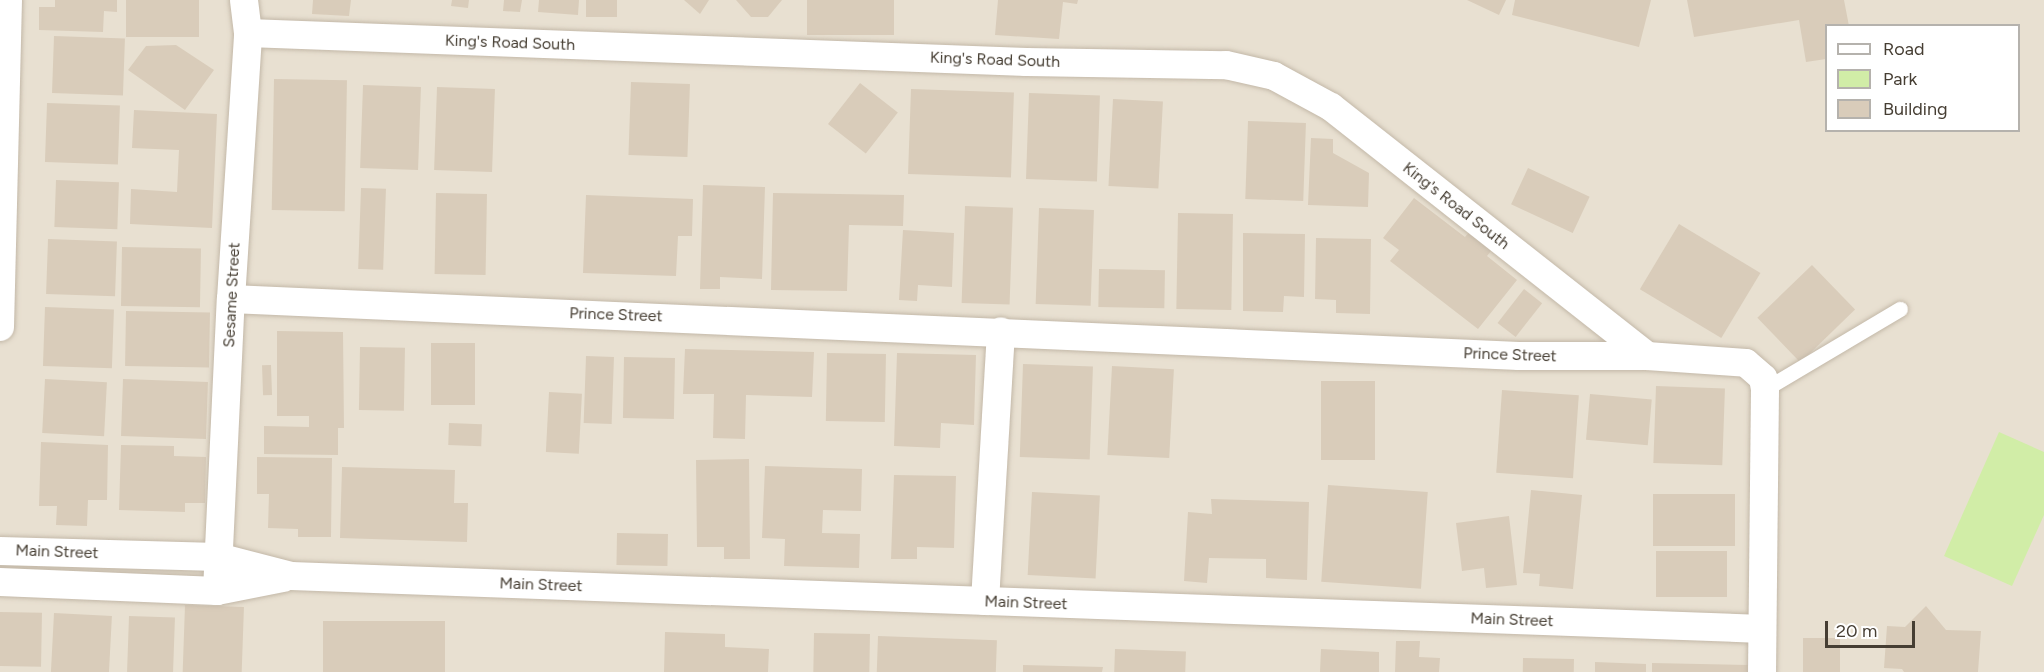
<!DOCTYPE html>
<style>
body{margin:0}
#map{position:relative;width:2044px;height:672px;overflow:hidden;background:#f4eee3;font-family:Figtree,sans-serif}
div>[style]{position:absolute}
.residential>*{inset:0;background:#e8e0d1}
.green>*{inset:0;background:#d1eda7}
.building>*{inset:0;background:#d9ccba;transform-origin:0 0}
.roads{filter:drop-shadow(0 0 2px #c3b8a8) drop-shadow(0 0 2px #c3b8a8)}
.service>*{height:15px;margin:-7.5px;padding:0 7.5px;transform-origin:7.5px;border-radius:7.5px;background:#fff}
.minor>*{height:28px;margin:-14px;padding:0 14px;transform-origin:14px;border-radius:14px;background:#fff}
span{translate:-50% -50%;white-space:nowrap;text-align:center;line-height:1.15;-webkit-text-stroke:4.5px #fff;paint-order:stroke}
.street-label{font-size:16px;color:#463e33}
.legend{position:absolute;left:1825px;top:24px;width:195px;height:108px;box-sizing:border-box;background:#fff;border:2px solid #b5b2ad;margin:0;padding:8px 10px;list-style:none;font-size:18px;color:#463e33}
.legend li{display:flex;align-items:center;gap:12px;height:30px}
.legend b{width:30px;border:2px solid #b5b2ad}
.scale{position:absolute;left:1825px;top:621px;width:90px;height:27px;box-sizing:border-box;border:3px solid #463e33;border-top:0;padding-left:8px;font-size:18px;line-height:21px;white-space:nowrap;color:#463e33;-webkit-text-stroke:4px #fff;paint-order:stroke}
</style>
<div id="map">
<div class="residential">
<div style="clip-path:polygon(evenodd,0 0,2044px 0,2044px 672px,0 672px,0 0,1826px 26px,2018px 26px,2018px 130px,1826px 130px,1826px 26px)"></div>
</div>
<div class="green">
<div style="clip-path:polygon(1999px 432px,2044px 452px,2044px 515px,2012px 586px,1944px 556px)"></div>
</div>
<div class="building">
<div style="clip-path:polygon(55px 0,117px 0,117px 12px,104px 11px,103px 32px,39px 30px,39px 7px,55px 7px)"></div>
<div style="left:126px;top:0;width:73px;height:37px"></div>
<div style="clip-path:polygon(313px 0,351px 0,349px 16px,312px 14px)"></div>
<div style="clip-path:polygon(452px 0,469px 0,468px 8px,451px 6px)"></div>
<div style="clip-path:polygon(504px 0,522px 0,520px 12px,503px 11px)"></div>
<div style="clip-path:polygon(539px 0,579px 0,578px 15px,538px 12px)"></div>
<div style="left:586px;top:0;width:31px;height:17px"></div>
<div style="clip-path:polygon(684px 0,709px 0,700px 14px)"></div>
<div style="clip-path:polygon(736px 0,782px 0,768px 17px,751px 17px)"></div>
<div style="left:807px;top:0;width:87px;height:35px"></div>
<div style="clip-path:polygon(998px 0,1078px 0,1077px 4px,1063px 2px,1059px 39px,995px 35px)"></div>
<div style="clip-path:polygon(1467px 0,1506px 0,1499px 15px)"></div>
<div style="clip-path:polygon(1515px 0,1651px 0,1639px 47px,1512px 15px)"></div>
<div style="clip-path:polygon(1687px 0,1844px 0,1849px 26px,1826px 26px,1826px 59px,1806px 62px,1799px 20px,1694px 37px)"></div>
<div style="left:54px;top:36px;width:71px;height:57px;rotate:2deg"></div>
<div style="clip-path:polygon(176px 45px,214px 70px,185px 110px,128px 70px,146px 46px)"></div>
<div style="left:274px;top:79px;width:73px;height:131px;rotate:1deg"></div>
<div style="left:631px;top:82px;width:59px;height:73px;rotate:2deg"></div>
<div style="left:860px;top:83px;width:48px;height:52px;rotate:38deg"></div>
<div style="left:363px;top:85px;width:58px;height:83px;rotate:2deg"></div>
<div style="left:437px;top:87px;width:58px;height:83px;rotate:2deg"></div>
<div style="left:911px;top:89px;width:103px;height:85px;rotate:2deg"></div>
<div style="left:1029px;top:93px;width:71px;height:86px;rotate:2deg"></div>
<div style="left:1113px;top:99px;width:50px;height:87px;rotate:3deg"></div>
<div style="left:47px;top:103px;width:73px;height:59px;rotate:2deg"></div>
<div style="clip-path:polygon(134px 110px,217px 114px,212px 228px,130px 224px,131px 189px,177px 192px,179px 150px,132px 148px)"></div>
<div style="left:1248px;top:121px;width:58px;height:78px;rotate:2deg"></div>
<div style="clip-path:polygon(1311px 138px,1333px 139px,1333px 153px,1369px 173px,1368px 207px,1308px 205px)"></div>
<div style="left:1528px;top:168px;width:68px;height:40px;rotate:25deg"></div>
<div style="left:56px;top:180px;width:63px;height:47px;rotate:2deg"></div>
<div style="clip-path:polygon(703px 185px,765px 187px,762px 279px,720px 277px,720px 289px,700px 289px)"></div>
<div style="left:361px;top:188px;width:25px;height:81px;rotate:2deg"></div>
<div style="left:436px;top:193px;width:51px;height:81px;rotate:1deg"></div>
<div style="clip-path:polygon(773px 193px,904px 195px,903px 226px,849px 225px,847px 291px,771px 290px)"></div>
<div style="clip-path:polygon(586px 195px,693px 199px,692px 236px,678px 236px,676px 276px,583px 273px)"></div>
<div style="clip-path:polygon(1414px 198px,1465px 237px,1476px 224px,1499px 241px,1487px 256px,1517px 280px,1478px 329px,1390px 261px,1399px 250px,1383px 238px)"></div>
<div style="left:965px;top:206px;width:48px;height:97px;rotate:2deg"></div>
<div style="left:1039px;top:208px;width:55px;height:96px;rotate:2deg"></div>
<div style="left:1178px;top:213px;width:55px;height:96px;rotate:1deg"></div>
<div style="left:1679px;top:224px;width:95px;height:76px;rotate:31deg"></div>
<div style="clip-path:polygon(903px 230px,954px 233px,952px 287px,918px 285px,917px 301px,899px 300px)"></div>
<div style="clip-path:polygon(1243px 233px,1305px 234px,1304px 297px,1284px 296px,1283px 312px,1243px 311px)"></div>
<div style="clip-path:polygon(1316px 238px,1371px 239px,1370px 314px,1336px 313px,1336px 300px,1315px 299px)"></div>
<div style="left:48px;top:239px;width:69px;height:55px;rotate:2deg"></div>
<div style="left:122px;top:247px;width:79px;height:59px;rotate:1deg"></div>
<div style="left:1812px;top:265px;width:62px;height:76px;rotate:46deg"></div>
<div style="left:1099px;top:269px;width:66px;height:38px;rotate:1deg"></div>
<div style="left:1524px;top:289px;width:23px;height:43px;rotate:38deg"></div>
<div style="left:45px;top:307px;width:69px;height:59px;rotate:2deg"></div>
<div style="left:126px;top:311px;width:84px;height:55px;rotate:1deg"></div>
<div style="clip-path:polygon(277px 331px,343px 332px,344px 428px,338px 428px,338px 455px,264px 454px,264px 426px,309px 427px,309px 416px,277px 416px)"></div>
<div style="left:431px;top:343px;width:44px;height:62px"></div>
<div style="left:360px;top:347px;width:45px;height:63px;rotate:1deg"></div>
<div style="clip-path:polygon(685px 349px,814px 352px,812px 397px,746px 395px,745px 439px,713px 438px,714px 394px,683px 394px)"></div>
<div style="left:827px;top:353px;width:59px;height:68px;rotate:1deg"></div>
<div style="clip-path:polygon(897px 353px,976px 355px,974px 425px,941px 423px,940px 448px,894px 446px)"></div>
<div style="left:586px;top:356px;width:28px;height:67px;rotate:2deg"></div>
<div style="left:624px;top:357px;width:51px;height:61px;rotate:1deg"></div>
<div style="left:1023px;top:364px;width:70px;height:93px;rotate:2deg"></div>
<div style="left:271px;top:365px;width:30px;height:9px;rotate:88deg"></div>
<div style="left:1112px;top:366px;width:62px;height:89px;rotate:3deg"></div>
<div style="left:45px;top:379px;width:62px;height:54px;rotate:3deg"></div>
<div style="left:123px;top:379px;width:85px;height:57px;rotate:2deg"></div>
<div style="left:1321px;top:381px;width:54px;height:79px"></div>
<div style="left:1656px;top:386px;width:69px;height:77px;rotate:2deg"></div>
<div style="left:1502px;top:390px;width:77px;height:83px;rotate:4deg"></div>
<div style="left:549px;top:392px;width:33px;height:60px;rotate:3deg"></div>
<div style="left:1590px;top:394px;width:62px;height:46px;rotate:5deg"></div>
<div style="left:449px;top:423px;width:33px;height:22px;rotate:2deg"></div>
<div style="clip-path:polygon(41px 442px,108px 445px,107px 500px,88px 500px,87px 526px,56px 525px,57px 506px,39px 506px)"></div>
<div style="clip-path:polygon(121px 445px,174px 446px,174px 456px,206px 457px,205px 503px,185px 503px,185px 512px,119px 510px)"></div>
<div style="clip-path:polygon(257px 457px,332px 458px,331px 537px,298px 537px,298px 529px,268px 528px,269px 494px,257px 494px)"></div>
<div style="clip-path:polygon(749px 459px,750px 559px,724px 559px,724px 547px,697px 547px,696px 460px)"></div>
<div style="clip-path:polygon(765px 466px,862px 469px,861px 511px,823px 510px,822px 533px,860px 534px,859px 568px,784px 566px,785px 539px,762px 538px)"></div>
<div style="clip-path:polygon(342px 467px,455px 470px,454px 503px,468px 503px,467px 542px,340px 538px)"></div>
<div style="clip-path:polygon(894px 475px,956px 476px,954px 548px,917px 547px,917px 559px,891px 559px)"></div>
<div style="left:1328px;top:485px;width:100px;height:97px;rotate:4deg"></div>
<div style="clip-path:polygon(1531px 490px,1582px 495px,1573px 589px,1539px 586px,1540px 574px,1523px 573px)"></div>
<div style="left:1032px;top:492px;width:68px;height:83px;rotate:3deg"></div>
<div style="left:1735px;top:494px;width:52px;height:82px;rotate:90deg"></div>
<div style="clip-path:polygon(1211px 499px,1309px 502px,1307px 580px,1266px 578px,1266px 559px,1209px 558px,1207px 583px,1184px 581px,1188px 512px,1212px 514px)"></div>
<div style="clip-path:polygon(1509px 516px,1517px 585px,1486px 588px,1484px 568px,1462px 571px,1456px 523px)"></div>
<div style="left:617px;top:533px;width:51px;height:32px;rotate:1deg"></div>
<div style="left:1656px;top:551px;width:71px;height:46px"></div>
<div style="left:185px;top:605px;width:59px;height:67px;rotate:2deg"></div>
<div style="clip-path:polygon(1926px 606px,1946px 630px,1981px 631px,1978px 672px,1904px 672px,1902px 669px,1884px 668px,1887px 626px,1905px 627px)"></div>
<div style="left:0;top:612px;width:42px;height:54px;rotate:1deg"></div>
<div style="left:54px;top:613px;width:58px;height:59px;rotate:3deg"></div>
<div style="left:129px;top:616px;width:46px;height:56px;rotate:2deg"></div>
<div style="left:323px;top:621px;width:122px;height:51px"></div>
<div style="clip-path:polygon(665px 632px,725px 634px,725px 647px,769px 649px,768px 672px,664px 672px)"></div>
<div style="left:814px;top:633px;width:56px;height:39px;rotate:1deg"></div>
<div style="left:878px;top:636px;width:119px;height:36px;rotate:2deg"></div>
<div style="left:1840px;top:638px;width:34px;height:37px;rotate:90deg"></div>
<div style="clip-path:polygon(1396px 641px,1420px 641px,1419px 657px,1440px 658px,1439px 672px,1395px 672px)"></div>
<div style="left:1115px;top:649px;width:71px;height:23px;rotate:2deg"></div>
<div style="clip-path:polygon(1321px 649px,1379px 652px,1379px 672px,1320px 672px)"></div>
<div style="left:1523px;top:658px;width:51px;height:14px;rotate:1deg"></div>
<div style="clip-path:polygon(1595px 662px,1646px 664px,1646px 672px,1595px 672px)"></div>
<div style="clip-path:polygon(1652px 663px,1748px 665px,1748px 672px,1652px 672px)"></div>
<div style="clip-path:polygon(1023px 665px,1103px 667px,1102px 672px,1023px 672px)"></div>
</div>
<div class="roads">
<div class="service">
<div style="left:1765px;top:389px;width:157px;rotate:-30.7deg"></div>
</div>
<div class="minor">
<div style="left:248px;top:33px;width:779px;rotate:2.13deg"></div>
<div style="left:1026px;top:62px;width:200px;rotate:0.9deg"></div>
<div style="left:1226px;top:65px;width:49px;rotate:12.9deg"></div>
<div style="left:1274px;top:76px;width:65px;rotate:28.5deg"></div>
<div style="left:1331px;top:107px;width:402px;rotate:38.2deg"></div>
<div style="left:231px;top:299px;width:1289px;rotate:2.53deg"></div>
<div style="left:1519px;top:356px;width:128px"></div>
<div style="left:1647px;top:356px;width:99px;rotate:4deg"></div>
<div style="left:1746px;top:363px;width:23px;rotate:41deg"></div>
<div style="left:1763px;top:378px;width:11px;rotate:80deg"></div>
<div style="left:1765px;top:389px;width:283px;rotate:90.6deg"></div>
<div style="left:0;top:327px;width:327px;rotate:-88.6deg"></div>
<div style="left:0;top:551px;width:218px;rotate:1.6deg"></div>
<div style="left:218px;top:557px;width:75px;rotate:14.6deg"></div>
<div style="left:291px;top:576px;width:1472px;rotate:2.06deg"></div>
<div style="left:0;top:582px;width:217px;rotate:2.4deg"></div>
<div style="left:217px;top:591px;width:67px;rotate:-11.1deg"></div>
<div style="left:217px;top:591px;width:292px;rotate:-87.3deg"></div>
<div style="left:231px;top:299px;width:267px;rotate:-86.3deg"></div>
<div style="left:248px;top:33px;width:33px;rotate:-97deg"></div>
<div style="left:985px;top:601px;width:270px;rotate:-86.6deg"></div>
</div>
</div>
<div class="street-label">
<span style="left:510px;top:43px;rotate:2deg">King's Road South</span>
<span style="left:995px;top:60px;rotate:2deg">King's Road South</span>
<span style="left:1456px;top:206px;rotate:38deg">King's Road South</span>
<span style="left:232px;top:295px;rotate:-87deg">Sesame Street</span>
<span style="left:616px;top:315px;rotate:2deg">Prince Street</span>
<span style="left:1510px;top:355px;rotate:2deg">Prince Street</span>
<span style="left:57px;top:552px;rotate:2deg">Main Street</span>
<span style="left:541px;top:585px;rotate:2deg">Main Street</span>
<span style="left:1026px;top:603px;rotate:2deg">Main Street</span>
<span style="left:1512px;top:620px;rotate:2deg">Main Street</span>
</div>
<ul class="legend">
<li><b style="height:8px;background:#fff"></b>Road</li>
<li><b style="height:16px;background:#d1eda7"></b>Park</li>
<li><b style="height:16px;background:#d9ccba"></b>Building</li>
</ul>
<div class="scale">20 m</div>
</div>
